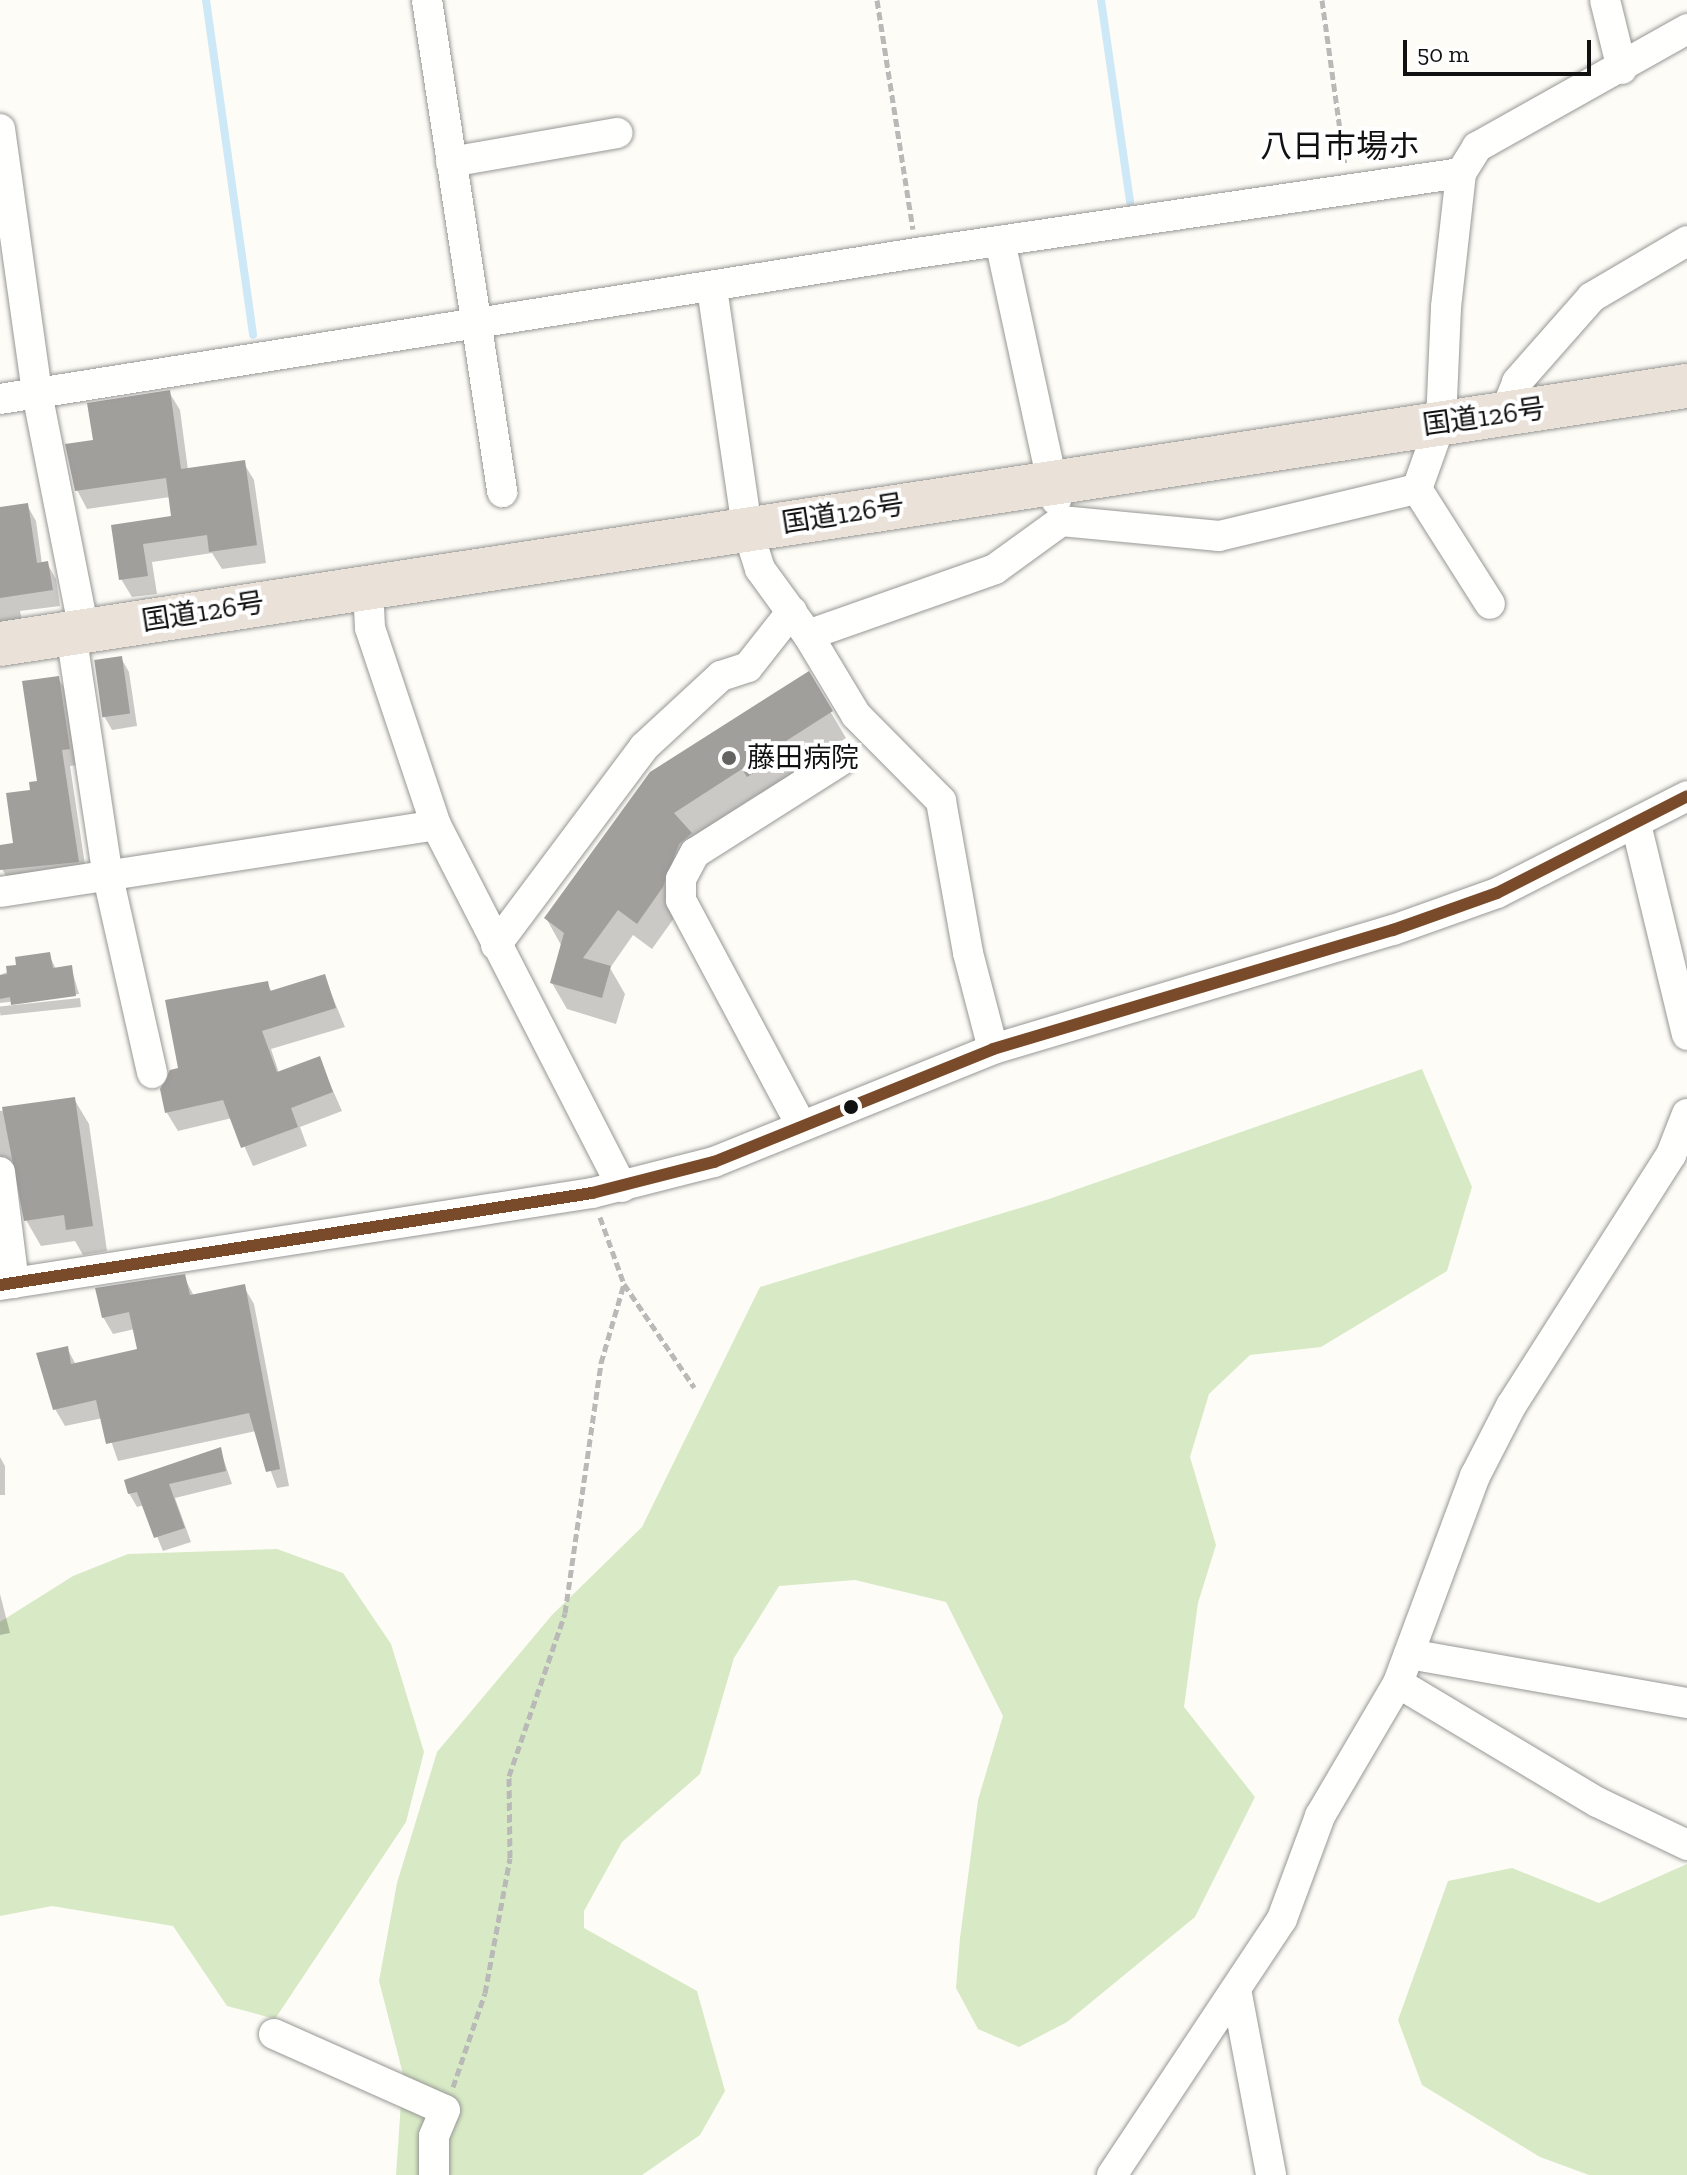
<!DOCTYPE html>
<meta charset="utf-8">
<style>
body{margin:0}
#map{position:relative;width:1687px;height:2175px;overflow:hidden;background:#fdfcf7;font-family:"Zilla Slab","Noto Sans JP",serif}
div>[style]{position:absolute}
.forest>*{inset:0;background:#d8eac5}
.shadow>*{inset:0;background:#0003;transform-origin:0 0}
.stream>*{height:8px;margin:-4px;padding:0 4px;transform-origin:4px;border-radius:4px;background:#cde8f7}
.building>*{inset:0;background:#a19f9c;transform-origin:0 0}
.path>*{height:5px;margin-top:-2.5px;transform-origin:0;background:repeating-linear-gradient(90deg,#b9b9b8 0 8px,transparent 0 12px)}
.roads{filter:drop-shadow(0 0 2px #979795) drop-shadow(0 0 2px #979795)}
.minor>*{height:30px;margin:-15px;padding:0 15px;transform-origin:15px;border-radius:15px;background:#fffffe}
.highway>*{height:44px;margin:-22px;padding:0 22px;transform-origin:22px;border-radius:22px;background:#eae1d8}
.bus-1>*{height:12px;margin:-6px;padding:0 6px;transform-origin:6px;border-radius:6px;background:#7a4b2a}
.dots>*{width:22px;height:22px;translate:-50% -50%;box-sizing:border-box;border:4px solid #fff;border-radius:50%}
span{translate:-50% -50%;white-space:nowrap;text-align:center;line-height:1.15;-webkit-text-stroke:8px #fff;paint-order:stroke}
.street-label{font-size:28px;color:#111}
.poi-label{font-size:28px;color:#111}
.left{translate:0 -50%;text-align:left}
.quarter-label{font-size:32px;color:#111}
.scale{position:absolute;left:1403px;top:40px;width:188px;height:36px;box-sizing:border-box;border:4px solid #111;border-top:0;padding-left:10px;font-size:24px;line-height:28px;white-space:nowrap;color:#111;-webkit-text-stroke:6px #fff;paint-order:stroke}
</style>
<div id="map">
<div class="forest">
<div style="clip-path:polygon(1422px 1069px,1472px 1187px,1447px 1271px,1321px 1347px,1250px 1355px,1209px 1394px,1190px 1457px,1216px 1545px,1198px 1603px,1184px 1707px,1255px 1797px,1195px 1917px,1067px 2022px,1019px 2047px,978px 2029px,956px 1988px,960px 1938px,978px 1800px,1003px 1716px,946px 1602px,855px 1580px,779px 1586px,734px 1658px,700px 1774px,622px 1842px,584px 1911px,584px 1928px,697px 1991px,725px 2091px,700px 2135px,642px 2175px,396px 2175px,403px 2074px,379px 1981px,397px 1883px,437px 1752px,552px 1615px,642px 1527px,760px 1287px,1046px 1200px)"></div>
<div style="clip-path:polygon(277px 1549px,343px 1573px,391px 1644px,424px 1752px,406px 1822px,275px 2019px,227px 2006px,173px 1926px,52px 1906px,0 1916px,0 1622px,73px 1576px,128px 1554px)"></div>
<div style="clip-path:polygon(1687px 1864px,1687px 2175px,1589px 2175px,1540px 2157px,1422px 2085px,1398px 2020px,1448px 1881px,1512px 1868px,1599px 1903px)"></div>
</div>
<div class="shadow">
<div style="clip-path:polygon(169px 392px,180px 410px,188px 470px,243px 462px,254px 480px,266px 563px,222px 569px,212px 553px,152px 562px,157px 594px,132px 597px,121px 579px,113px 527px,174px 518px,170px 497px,87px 509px,77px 490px,95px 442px)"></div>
<div style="clip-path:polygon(27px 505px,36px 521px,42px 564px,47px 563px,56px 579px,60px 606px,20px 611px,22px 620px,0 623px,0 509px)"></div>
<div style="clip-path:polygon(121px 658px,129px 672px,137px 726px,112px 730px,104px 716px)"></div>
<div style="clip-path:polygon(808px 674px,846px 738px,799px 768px,804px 776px,764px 802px,759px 794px,692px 837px,706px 861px,677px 914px,652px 949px,633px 935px,610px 968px,625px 994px,616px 1024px,567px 1009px,552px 983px,561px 945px,546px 918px)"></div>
<div style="clip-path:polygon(58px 678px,68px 694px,78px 765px,70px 766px,87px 878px,12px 886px,2px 869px,0 847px,15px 845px,39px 782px)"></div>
<div style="clip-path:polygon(49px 955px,56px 969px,71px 967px,79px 994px,0 1003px,0 975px)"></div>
<div style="clip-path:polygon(324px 976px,345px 1027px,271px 1049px,279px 1073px,319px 1059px,342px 1111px,300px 1127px,307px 1146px,253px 1166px,232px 1118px,178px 1131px,167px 1113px,180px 1070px,267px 983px,272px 992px)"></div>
<div style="left:80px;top:998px;width:9px;height:81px;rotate:84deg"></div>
<div style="clip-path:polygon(74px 1099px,89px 1124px,107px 1251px,83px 1255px,75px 1241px,41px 1246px,26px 1220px,21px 1180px,0 1188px,0 1111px)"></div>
<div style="clip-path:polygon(184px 1277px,194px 1296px,244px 1287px,254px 1304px,289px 1486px,277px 1488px,256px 1431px,118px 1461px,103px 1418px,65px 1426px,55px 1409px,67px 1348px,76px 1365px,140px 1351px,135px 1329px,113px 1334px,103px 1317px)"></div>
<div style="clip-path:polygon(220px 1449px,232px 1484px,175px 1498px,191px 1542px,163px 1551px,144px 1505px,137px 1507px,129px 1493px)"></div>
<div style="clip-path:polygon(0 1457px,5px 1466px,5px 1495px,0 1495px)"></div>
<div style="clip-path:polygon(0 1594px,10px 1633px,0 1635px)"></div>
</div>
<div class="stream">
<div style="left:206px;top:0;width:338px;rotate:82deg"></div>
<div style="left:1101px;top:0;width:204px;rotate:81.8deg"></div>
</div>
<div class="building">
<div style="clip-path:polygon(170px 390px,181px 469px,245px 460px,257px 545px,209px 552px,207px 535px,143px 544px,148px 576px,119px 580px,111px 525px,171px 516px,166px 478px,75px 491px,65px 444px,93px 440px,87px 403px)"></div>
<div style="clip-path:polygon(28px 503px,37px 563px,48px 561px,53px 590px,0 598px,0 507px)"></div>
<div style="left:122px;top:656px;width:58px;height:28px;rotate:82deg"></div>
<div style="clip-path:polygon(809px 671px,833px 711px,786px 741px,790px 749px,747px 777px,742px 769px,674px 813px,692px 833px,679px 844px,663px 887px,637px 924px,618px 910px,583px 958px,611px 966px,602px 998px,550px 983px,564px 933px,544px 918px,650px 772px)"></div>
<div style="clip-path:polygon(59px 676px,70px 749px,62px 750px,79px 862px,0 870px,0 845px,13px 843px,6px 793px,30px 790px,29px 782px,37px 781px,22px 681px)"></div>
<div style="clip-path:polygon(50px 952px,53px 968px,72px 965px,76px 996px,11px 1005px,10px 997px,0 999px,0 975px,7px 974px,6px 966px,16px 965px,15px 957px)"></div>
<div style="clip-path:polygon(325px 974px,336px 1008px,262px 1031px,277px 1072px,320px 1056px,333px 1092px,291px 1108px,298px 1127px,241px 1148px,223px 1100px,165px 1113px,160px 1089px,170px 1070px,178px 1068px,165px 1000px,268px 981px,270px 991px)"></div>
<div style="clip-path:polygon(75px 1097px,93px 1226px,66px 1230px,64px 1215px,24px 1221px,2px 1107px)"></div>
<div style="clip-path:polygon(185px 1274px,190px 1295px,245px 1284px,280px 1469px,266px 1472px,249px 1413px,106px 1444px,96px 1400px,53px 1410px,36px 1353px,68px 1346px,71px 1364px,137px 1349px,129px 1312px,102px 1318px,95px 1288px)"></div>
<div style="clip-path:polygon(221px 1447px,226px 1471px,169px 1484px,185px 1528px,154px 1538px,137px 1492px,128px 1494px,124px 1480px)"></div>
</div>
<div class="path">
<div style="left:877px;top:0;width:232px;rotate:81.1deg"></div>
<div style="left:1322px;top:0;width:167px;rotate:82.1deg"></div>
<div style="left:600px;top:1217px;width:71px;rotate:70.3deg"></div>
<div style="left:624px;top:1284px;width:125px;rotate:55.8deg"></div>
<div style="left:453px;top:2087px;width:99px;rotate:-71.2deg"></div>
<div style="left:485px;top:1993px;width:137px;rotate:-79.5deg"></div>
<div style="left:510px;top:1858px;width:82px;rotate:-90.7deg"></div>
<div style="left:509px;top:1776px;width:172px;rotate:-71deg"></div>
<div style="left:565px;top:1613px;width:253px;rotate:-81.8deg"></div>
<div style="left:601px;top:1363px;width:82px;rotate:-73.8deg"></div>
</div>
<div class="roads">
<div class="minor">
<div style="left:427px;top:0;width:498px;rotate:81.3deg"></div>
<div style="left:1605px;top:0;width:71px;rotate:76.2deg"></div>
<div style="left:0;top:129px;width:267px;rotate:82deg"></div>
<div style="left:37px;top:393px;width:243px;rotate:78.8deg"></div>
<div style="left:451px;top:162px;width:169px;rotate:-9.9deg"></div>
<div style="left:1000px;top:241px;width:265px;rotate:77.8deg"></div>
<div style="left:712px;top:288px;width:243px;rotate:81.7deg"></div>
<div style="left:747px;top:528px;width:43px;rotate:72.4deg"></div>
<div style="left:760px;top:569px;width:82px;rotate:54deg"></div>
<div style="left:808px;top:635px;width:93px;rotate:59deg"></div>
<div style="left:856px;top:715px;width:121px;rotate:45.3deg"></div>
<div style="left:941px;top:801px;width:154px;rotate:79.9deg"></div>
<div style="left:968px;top:953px;width:99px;rotate:75.4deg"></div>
<div style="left:0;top:399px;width:929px;rotate:-9.05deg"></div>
<div style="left:917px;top:253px;width:550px;rotate:-8.37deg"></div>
<div style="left:1504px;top:415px;width:35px;rotate:-68deg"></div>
<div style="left:1517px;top:382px;width:113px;rotate:-48.6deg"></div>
<div style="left:1592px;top:297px;width:110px;rotate:-30.5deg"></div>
<div style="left:1417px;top:489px;width:71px;rotate:-70.3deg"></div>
<div style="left:1441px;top:422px;width:115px;rotate:-87.5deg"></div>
<div style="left:1446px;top:307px;width:135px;rotate:-83.6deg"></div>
<div style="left:1461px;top:173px;width:31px;rotate:-58deg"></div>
<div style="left:1477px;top:147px;width:241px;rotate:-29.3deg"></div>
<div style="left:1417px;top:489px;width:136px;rotate:57.6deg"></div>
<div style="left:368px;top:587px;width:41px;rotate:87.2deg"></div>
<div style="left:370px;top:628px;width:208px;rotate:71.5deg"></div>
<div style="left:436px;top:825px;width:407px;rotate:62.8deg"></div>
<div style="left:71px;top:633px;width:247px;rotate:81.4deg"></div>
<div style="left:108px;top:877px;width:201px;rotate:77.3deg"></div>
<div style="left:808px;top:635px;width:198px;rotate:-19.4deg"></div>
<div style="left:995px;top:569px;width:82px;rotate:-36deg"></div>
<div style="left:1061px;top:521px;width:159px;rotate:5.4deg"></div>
<div style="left:1219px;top:536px;width:204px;rotate:-13.4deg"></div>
<div style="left:1636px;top:824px;width:217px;rotate:76.4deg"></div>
<div style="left:0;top:892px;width:441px;rotate:-8.7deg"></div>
<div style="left:496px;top:945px;width:247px;rotate:-53.2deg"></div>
<div style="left:644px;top:747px;width:105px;rotate:-42.7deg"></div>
<div style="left:721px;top:676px;width:28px;rotate:-18deg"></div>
<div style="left:748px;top:667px;width:71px;rotate:-51.8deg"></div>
<div style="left:801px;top:1125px;width:255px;rotate:-118.1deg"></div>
<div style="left:681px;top:900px;width:21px;rotate:-90deg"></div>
<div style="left:681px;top:879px;width:30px;rotate:-62deg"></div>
<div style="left:695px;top:853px;width:172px;rotate:-32.4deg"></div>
<div style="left:0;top:1172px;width:112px;rotate:82.8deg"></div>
<div style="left:0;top:1285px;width:599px;rotate:-8.83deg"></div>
<div style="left:592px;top:1193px;width:126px;rotate:-14.3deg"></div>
<div style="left:714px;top:1162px;width:301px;rotate:-22deg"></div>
<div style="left:993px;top:1049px;width:417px;rotate:-16.6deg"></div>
<div style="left:1393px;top:930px;width:110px;rotate:-19.6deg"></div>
<div style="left:1497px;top:893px;width:213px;rotate:-27deg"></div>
<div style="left:1409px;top:1654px;width:282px;rotate:10deg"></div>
<div style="left:1398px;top:1683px;width:232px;rotate:30.9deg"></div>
<div style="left:1597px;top:1802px;width:100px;rotate:25.5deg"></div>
<div style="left:1236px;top:1989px;width:189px;rotate:79.3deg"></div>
<div style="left:274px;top:2034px;width:187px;rotate:24deg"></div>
<div style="left:445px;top:2110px;width:28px;rotate:113deg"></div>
<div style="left:434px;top:2136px;width:39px;rotate:90deg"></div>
<div style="left:1112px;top:2175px;width:307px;rotate:-56.4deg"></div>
<div style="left:1282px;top:1919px;width:110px;rotate:-69.7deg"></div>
<div style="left:1320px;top:1816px;width:154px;rotate:-59.6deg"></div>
<div style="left:1398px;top:1683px;width:221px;rotate:-69.6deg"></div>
<div style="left:1475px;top:1476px;width:79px;rotate:-62.8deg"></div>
<div style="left:1511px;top:1406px;width:298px;rotate:-57.5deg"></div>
<div style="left:1671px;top:1155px;width:44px;rotate:-68.7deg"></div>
</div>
<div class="highway">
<div style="left:0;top:644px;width:1707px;rotate:-8.7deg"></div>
</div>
</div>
<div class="bus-1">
<div style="left:0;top:1285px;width:599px;rotate:-8.83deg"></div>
<div style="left:592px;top:1193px;width:126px;rotate:-14.3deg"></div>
<div style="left:714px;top:1162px;width:301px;rotate:-22deg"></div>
<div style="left:993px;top:1049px;width:417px;rotate:-16.6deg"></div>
<div style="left:1393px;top:930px;width:110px;rotate:-19.6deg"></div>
<div style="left:1497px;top:893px;width:213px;rotate:-27deg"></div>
</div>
<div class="dots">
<div style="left:729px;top:758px;background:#646362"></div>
<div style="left:851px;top:1107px;background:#111"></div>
</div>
<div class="street-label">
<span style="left:1484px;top:417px;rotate:-8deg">国道126号</span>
<span style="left:843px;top:514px;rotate:-9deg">国道126号</span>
<span style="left:203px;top:612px;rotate:-9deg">国道126号</span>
</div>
<div class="poi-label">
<span class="left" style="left:747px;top:758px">藤田病院</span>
</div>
<div class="quarter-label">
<span style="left:1340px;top:146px">八日市場ホ</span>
</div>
<div class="scale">50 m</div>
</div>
